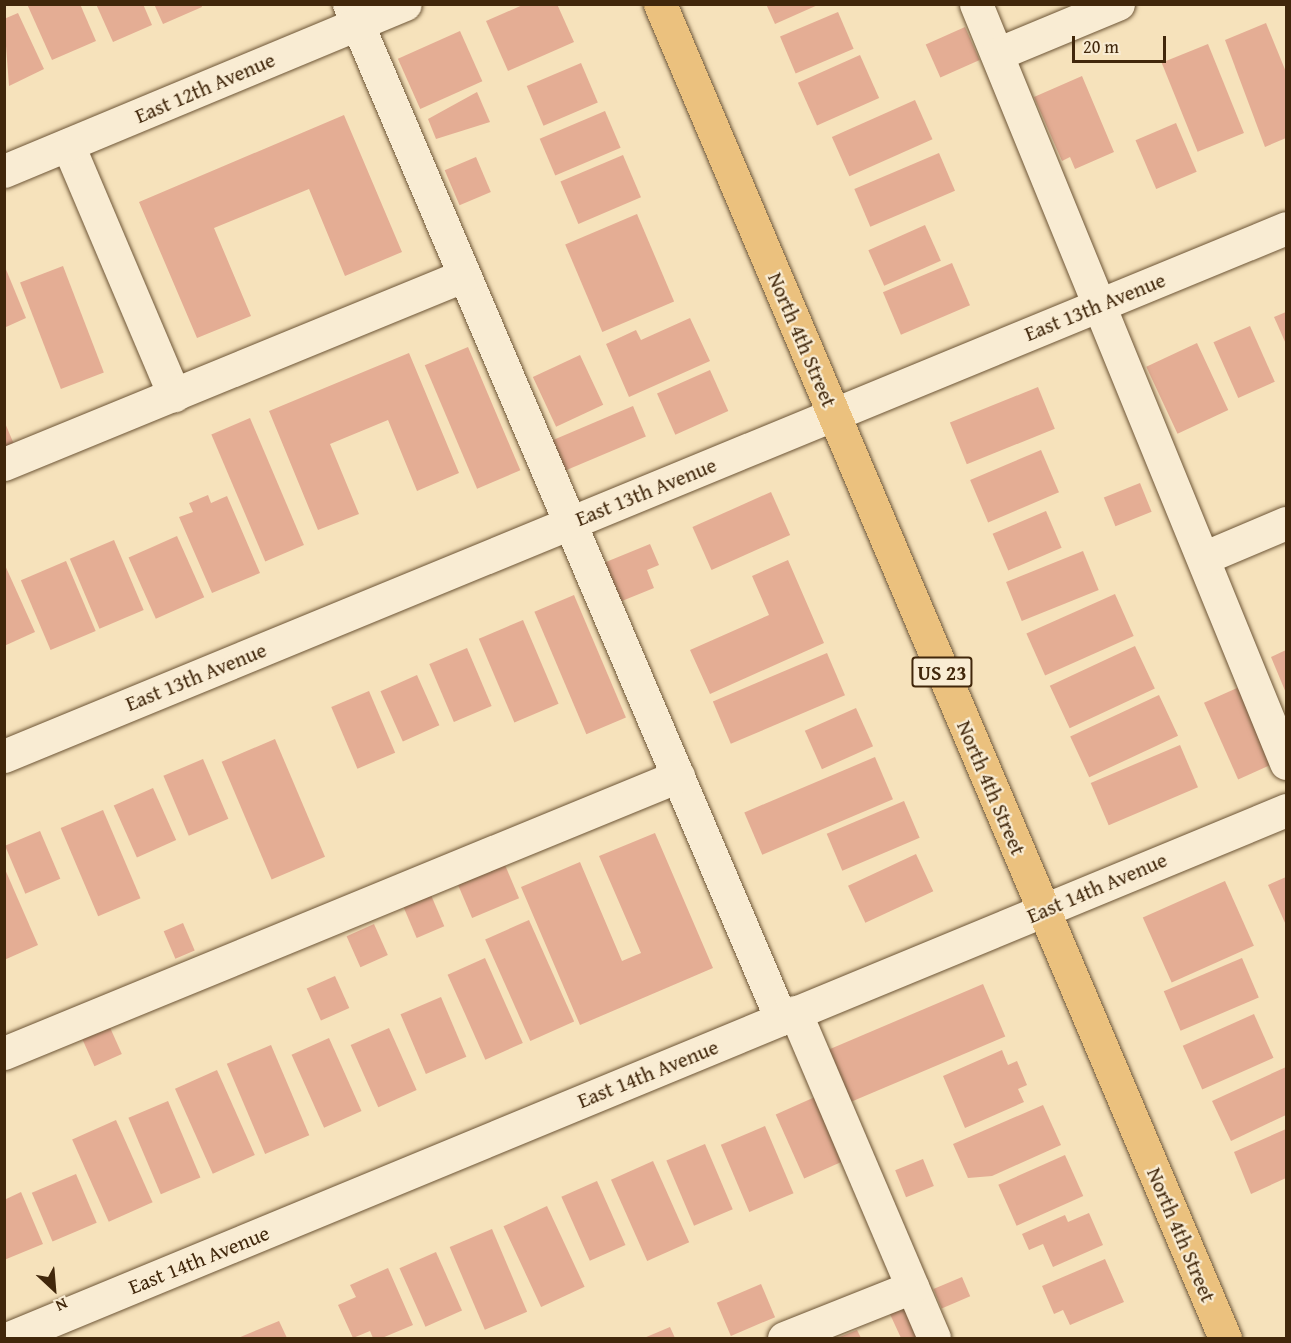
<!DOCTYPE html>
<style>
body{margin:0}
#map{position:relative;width:1291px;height:1343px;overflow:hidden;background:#f6e2bb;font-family:"Gentium Book Plus",serif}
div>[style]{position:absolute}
.building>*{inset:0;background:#e4ad94;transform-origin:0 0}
.roads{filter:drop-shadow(0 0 2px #6e5637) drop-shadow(0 0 2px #6e5637)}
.minor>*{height:33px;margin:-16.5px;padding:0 16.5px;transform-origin:16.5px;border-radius:16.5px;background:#f9ecd3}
.major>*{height:33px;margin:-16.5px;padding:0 16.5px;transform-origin:16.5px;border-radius:16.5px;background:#ebc17e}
span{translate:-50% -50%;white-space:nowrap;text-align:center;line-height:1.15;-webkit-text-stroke:4.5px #f9ecd3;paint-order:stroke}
.shield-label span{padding:2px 4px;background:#f9ecd3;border:2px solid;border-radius:4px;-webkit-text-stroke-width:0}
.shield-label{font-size:20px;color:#41270b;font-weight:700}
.street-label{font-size:21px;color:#41270b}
.frame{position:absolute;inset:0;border:6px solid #41270b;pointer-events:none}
.north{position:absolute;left:24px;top:1259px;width:60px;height:60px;-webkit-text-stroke:4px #f9ecd3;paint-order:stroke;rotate:154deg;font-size:16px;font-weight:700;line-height:24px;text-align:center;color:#41270b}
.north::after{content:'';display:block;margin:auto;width:21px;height:27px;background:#41270b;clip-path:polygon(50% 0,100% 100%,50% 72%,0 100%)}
.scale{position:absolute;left:1072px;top:36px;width:94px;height:27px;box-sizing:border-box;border:3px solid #41270b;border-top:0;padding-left:8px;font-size:18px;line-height:21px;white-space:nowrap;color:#41270b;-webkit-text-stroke:4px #f9ecd3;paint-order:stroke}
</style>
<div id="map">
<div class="building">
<div style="clip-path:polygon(27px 4px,80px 4px,96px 41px,52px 60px)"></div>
<div style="clip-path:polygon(96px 4px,143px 4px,152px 25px,113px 42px)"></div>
<div style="clip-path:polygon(154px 4px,201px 4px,202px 7px,163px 24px)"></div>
<div style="clip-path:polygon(525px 4px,557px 4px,574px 42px,508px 71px,486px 21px)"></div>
<div style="clip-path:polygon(766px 4px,820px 4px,775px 24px)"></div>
<div style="left:838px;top:12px;width:40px;height:63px;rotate:67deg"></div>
<div style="clip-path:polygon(18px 13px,44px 69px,9px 86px,4px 19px)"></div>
<div style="clip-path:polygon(1266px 23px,1286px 72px,1286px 138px,1265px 147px,1225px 40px)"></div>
<div style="left:965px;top:27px;width:36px;height:43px;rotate:66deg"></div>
<div style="left:460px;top:31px;width:55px;height:68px;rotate:66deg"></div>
<div style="left:1208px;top:44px;width:96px;height:50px;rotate:68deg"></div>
<div style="left:860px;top:55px;width:47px;height:68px;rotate:66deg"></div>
<div style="left:581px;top:63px;width:43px;height:59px;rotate:67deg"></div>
<div style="clip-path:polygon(1082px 76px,1114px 152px,1075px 169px,1070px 157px,1062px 161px,1034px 97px)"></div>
<div style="clip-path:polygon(477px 92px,490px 122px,436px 139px,428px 119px)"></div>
<div style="left:915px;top:100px;width:43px;height:91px;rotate:66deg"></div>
<div style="left:605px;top:111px;width:40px;height:71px;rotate:67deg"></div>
<div style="clip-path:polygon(344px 115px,402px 252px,345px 276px,309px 189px,214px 228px,251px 316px,197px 338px,139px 202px)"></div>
<div style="left:1176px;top:123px;width:53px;height:44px;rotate:67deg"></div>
<div style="left:939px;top:153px;width:41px;height:92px;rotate:67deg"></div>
<div style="left:623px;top:155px;width:46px;height:68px;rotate:67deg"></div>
<div style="left:476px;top:157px;width:38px;height:34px;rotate:67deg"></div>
<div style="left:637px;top:214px;width:95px;height:78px;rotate:67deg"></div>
<div style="left:925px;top:225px;width:39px;height:62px;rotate:66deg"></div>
<div style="left:952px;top:263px;width:46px;height:75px;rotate:67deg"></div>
<div style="left:63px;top:266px;width:114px;height:46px;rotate:69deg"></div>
<div style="clip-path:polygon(5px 267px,26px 318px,6px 327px,4px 324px)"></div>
<div style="clip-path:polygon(1286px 312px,1286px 344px,1274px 317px)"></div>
<div style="clip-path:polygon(690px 318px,710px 361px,629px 397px,606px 344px,636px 330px,641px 340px)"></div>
<div style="left:1250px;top:326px;width:61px;height:40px;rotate:66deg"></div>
<div style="left:1197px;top:343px;width:74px;height:56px;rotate:65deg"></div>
<div style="left:468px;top:347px;width:134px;height:47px;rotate:67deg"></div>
<div style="clip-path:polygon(409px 353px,459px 473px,417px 491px,388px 420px,330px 444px,359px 514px,318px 530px,269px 411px)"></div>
<div style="left:580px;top:355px;width:55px;height:52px;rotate:65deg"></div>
<div style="left:710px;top:370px;width:45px;height:58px;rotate:66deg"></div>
<div style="left:1038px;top:387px;width:45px;height:95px;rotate:68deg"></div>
<div style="left:633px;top:406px;width:33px;height:88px;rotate:67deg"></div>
<div style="left:250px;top:418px;width:138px;height:42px;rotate:67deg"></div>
<div style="clip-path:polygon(5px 423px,16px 449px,5px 454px)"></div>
<div style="left:1041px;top:450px;width:46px;height:77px;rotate:67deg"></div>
<div style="left:1140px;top:483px;width:31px;height:39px;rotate:68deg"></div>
<div style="left:771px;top:492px;width:47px;height:86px;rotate:66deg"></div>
<div style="clip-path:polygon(208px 495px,211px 503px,227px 496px,260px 573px,212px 593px,179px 517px,193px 512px,189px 503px)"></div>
<div style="left:1046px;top:511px;width:40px;height:58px;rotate:67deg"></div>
<div style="left:177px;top:536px;width:67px;height:53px;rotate:66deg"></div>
<div style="left:114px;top:540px;width:76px;height:48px;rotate:67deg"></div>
<div style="clip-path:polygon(650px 544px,659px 565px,647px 570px,654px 588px,617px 603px,601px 564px)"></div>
<div style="left:1083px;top:551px;width:42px;height:83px;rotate:68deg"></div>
<div style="clip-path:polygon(788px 560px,824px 643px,710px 694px,690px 650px,769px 615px,752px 576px)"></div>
<div style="left:66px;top:561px;width:76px;height:49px;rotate:67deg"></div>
<div style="clip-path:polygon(4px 563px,35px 632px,4px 646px)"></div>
<div style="left:1115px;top:594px;width:46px;height:97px;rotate:66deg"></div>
<div style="left:574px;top:595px;width:133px;height:43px;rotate:67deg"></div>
<div style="left:523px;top:620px;width:91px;height:48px;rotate:67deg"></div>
<div style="left:1135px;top:646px;width:47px;height:94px;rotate:65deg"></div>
<div style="left:467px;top:648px;width:63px;height:41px;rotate:67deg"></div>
<div style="clip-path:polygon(1286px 650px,1286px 693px,1271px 657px)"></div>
<div style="left:827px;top:653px;width:46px;height:124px;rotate:67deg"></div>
<div style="left:417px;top:675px;width:55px;height:40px;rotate:66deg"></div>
<div style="left:1246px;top:684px;width:84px;height:46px;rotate:66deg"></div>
<div style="left:369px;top:691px;width:67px;height:41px;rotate:67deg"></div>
<div style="left:1159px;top:695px;width:45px;height:98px;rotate:65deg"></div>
<div style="left:856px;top:708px;width:42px;height:56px;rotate:66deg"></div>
<div style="left:275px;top:739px;width:128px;height:58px;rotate:67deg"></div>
<div style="left:1180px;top:745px;width:46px;height:97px;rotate:67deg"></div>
<div style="left:875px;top:757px;width:46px;height:142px;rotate:67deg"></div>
<div style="left:203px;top:759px;width:65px;height:43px;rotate:67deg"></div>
<div style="left:153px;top:788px;width:57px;height:43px;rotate:66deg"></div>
<div style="left:904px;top:801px;width:40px;height:84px;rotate:67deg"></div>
<div style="left:103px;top:810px;width:96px;height:46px;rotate:67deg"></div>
<div style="left:40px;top:831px;width:52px;height:38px;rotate:67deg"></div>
<div style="clip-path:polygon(655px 833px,713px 968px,580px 1025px,521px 887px,580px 862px,622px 961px,641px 953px,599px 856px)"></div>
<div style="left:916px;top:854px;width:41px;height:75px;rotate:65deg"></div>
<div style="left:505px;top:865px;width:36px;height:51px;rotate:67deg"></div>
<div style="clip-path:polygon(4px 867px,38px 945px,4px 960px)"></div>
<div style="clip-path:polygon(1286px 877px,1286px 925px,1268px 885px)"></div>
<div style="left:1225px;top:881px;width:71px;height:90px;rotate:66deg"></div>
<div style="left:431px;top:895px;width:34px;height:30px;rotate:67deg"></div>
<div style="left:529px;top:920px;width:111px;height:48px;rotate:66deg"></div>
<div style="left:183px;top:923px;width:30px;height:21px;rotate:67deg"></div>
<div style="left:374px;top:924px;width:34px;height:30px;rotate:66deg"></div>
<div style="left:485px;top:958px;width:93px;height:41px;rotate:66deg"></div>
<div style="left:1242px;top:958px;width:43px;height:85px;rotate:67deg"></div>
<div style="left:335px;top:976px;width:35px;height:31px;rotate:66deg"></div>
<div style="left:983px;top:984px;width:57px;height:168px;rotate:67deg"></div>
<div style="left:441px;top:997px;width:65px;height:44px;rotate:67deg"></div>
<div style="left:1254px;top:1014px;width:48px;height:78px;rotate:66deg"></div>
<div style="left:108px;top:1023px;width:34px;height:30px;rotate:66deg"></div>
<div style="left:389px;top:1028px;width:68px;height:42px;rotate:66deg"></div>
<div style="left:329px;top:1038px;width:80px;height:41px;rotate:66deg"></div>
<div style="left:271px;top:1045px;width:98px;height:48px;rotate:67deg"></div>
<div style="clip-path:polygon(1002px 1050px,1008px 1065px,1017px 1061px,1027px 1085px,1018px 1089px,1024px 1102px,965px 1128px,943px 1076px)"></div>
<div style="clip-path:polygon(1286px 1067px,1286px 1115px,1231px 1141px,1212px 1101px)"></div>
<div style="left:217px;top:1070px;width:93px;height:46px;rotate:66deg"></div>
<div style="left:815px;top:1097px;width:70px;height:43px;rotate:66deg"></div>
<div style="left:168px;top:1101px;width:83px;height:43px;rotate:67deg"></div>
<div style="clip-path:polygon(1043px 1105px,1061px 1145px,992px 1176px,968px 1178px,953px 1144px)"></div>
<div style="left:116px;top:1120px;width:90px;height:48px;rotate:66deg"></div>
<div style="left:765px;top:1126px;width:73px;height:48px;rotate:67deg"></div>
<div style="clip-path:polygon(1286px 1129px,1286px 1178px,1251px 1194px,1234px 1152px)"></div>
<div style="left:705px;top:1144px;width:71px;height:42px;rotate:67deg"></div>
<div style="left:1065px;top:1155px;width:45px;height:73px;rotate:66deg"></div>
<div style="left:923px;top:1159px;width:29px;height:30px;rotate:68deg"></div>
<div style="left:653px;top:1161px;width:89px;height:46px;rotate:66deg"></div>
<div style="left:76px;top:1174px;width:53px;height:48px;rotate:67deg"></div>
<div style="left:597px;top:1181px;width:70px;height:39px;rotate:66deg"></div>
<div style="clip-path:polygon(21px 1192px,43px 1244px,4px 1260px,4px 1200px)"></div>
<div style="left:547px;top:1206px;width:89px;height:48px;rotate:65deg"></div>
<div style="clip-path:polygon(1089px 1213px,1103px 1245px,1053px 1267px,1043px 1244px,1029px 1250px,1022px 1234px,1065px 1215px,1068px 1222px)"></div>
<div style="left:492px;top:1229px;width:90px;height:46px;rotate:67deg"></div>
<div style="left:436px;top:1252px;width:64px;height:40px;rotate:66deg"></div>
<div style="clip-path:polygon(1105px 1259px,1124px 1302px,1070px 1325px,1063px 1310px,1054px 1314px,1042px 1286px)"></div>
<div style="clip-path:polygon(388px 1268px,413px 1325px,382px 1338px,373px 1338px,370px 1331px,353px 1338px,338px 1305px,356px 1297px,350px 1285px)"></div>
<div style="left:962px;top:1277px;width:21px;height:31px;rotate:67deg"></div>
<div style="left:761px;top:1284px;width:36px;height:48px;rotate:67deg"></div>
<div style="clip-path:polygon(907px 1304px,918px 1338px,901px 1338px,889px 1312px)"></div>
<div style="clip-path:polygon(279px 1321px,287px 1338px,238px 1338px)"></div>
<div style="clip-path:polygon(670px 1327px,675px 1338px,644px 1338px)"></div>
<div style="clip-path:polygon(857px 1330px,861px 1338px,837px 1338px)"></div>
</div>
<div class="roads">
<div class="minor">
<div style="left:349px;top:4px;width:1103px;rotate:66.94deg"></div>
<div style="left:976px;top:4px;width:820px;rotate:67.78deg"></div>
<div style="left:997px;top:54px;width:131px;rotate:-22.5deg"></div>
<div style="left:68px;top:145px;width:272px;rotate:67deg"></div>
<div style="left:4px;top:171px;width:434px;rotate:-22.6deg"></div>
<div style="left:4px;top:464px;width:497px;rotate:-22.3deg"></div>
<div style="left:1203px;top:558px;width:90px;rotate:-22.9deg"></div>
<div style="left:4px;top:756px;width:1386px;rotate:-22.38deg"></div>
<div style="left:795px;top:1012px;width:354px;rotate:66.9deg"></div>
<div style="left:4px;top:1053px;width:729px;rotate:-22.34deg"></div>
<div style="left:9px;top:1338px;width:1382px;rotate:-22.46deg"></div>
<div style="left:784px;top:1338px;width:138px;rotate:-21.7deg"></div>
</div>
<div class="major">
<div style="left:660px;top:4px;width:1449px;rotate:67.05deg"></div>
</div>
</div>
<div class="shield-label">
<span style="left:942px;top:672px">US 23</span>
</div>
<div class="street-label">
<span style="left:205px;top:88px;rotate:-23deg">East 12th Avenue</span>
<span style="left:1095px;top:307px;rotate:-22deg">East 13th Avenue</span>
<span style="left:802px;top:340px;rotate:67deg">North 4th Street</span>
<span style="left:646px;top:492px;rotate:-22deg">East 13th Avenue</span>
<span style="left:196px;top:677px;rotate:-22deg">East 13th Avenue</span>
<span style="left:991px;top:788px;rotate:67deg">North 4th Street</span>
<span style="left:1097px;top:888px;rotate:-23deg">East 14th Avenue</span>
<span style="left:648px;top:1074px;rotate:-22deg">East 14th Avenue</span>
<span style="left:1181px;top:1235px;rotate:67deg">North 4th Street</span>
<span style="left:199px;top:1260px;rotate:-22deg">East 14th Avenue</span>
</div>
<div class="frame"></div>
<div class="north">N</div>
<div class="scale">20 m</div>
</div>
